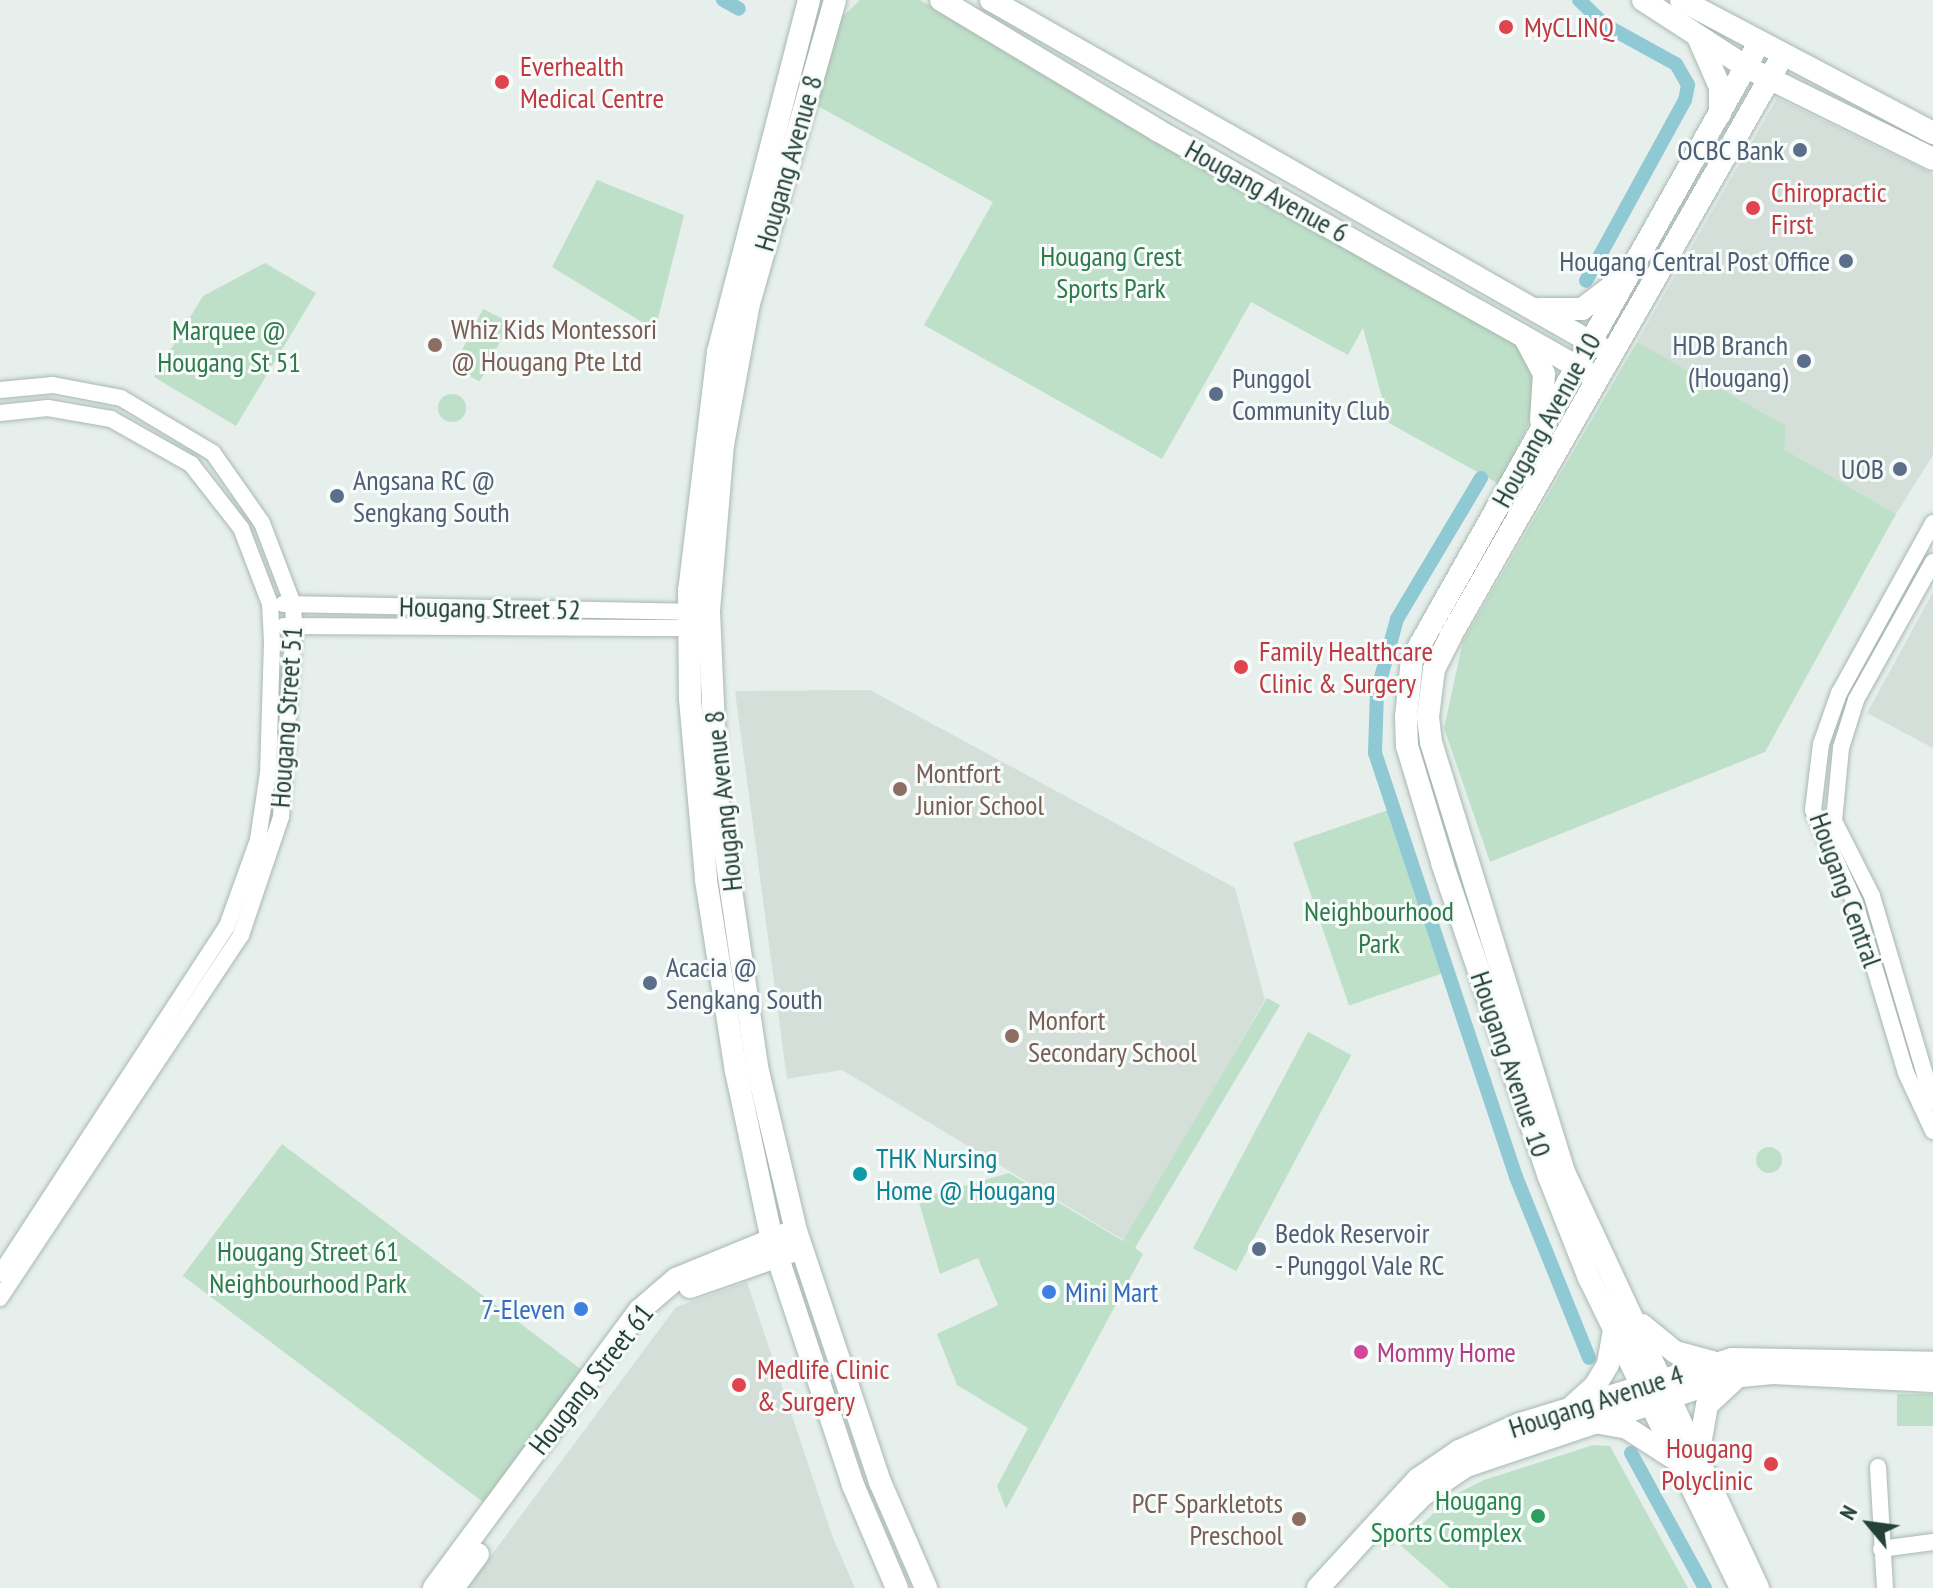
<!DOCTYPE html>
<style>
body{margin:0}
#map{position:relative;width:1933px;height:1588px;overflow:hidden;background:#e6efeb;font-family:"PT Sans Narrow",sans-serif}
div>[style]{position:absolute}
.built>*{inset:0;background:#d4dfda}
.green>*{inset:0;background:#bfe0c8;transform-origin:0 0}
.round{border-radius:50%}
.canal>*{height:14px;margin:-7px;padding:0 7px;transform-origin:7px;border-radius:7px;background:#8ec9d4}
.roads{filter:drop-shadow(0 0 2px #a8b8b2) drop-shadow(0 0 2px #a8b8b2)}
.street>*{height:16px;margin:-8px;padding:0 8px;transform-origin:8px;border-radius:8px;background:#fff}
.secondary>*{height:22px;margin:-11px;padding:0 11px;transform-origin:11px;border-radius:11px;background:#fff}
.dots>*{width:22px;height:22px;translate:-50% -50%;box-sizing:border-box;border:4px solid #f7fbf9;border-radius:50%}
span{translate:-50% -50%;white-space:nowrap;text-align:center;line-height:1.15;-webkit-text-stroke:6px #f7fbf9;paint-order:stroke}
.health-label{font-size:28px;color:#be3a42}
.left{translate:0 -50%;text-align:left}
.right{translate:-100% -50%;text-align:right}
.service-label{font-size:28px;color:#4e5e75}
.street-label{font-size:28px;color:#24423a}
.park-label{font-size:28px;color:#2d7a4b}
.education-label{font-size:28px;color:#785e54}
.culture-label{font-size:28px;color:#0d838f}
.shop-label{font-size:28px;color:#366cbe}
.hotel-label{font-size:28px;color:#b23c85}
.leisure-label{font-size:28px;color:#27864d}
.north{position:absolute;left:1829px;top:1484px;width:80px;height:80px;-webkit-text-stroke:6px #f7fbf9;paint-order:stroke;rotate:299deg;font-size:22px;font-weight:700;line-height:32px;text-align:center;color:#24423a}
.north::after{content:'';display:block;margin:auto;width:28px;height:36px;background:#24423a;clip-path:polygon(50% 0,100% 100%,50% 72%,0 100%)}
</style>
<div id="map">
<div class="built">
<div style="clip-path:polygon(1777px 98px,1933px 174px,1933px 455px,1896px 514px,1784px 449px,1637px 342px)"></div>
<div style="clip-path:polygon(1933px 592px,1933px 748px,1867px 713px)"></div>
<div style="clip-path:polygon(870px 690px,1235px 888px,1265px 1000px,1125px 1241px,842px 1070px,787px 1079px,735px 691px)"></div>
<div style="clip-path:polygon(747px 1282px,833px 1538px,855px 1588px,467px 1588px,676px 1307px)"></div>
</div>
<div class="green">
<div style="clip-path:polygon(860px 0,920px 0,1514px 339px,1534px 366px,1534px 413px,1499px 484px,1389px 423px,1363px 328px,1348px 355px,1251px 302px,1162px 459px,924px 325px,993px 202px,814px 104px,839px 20px)"></div>
<div style="clip-path:polygon(597px 180px,684px 215px,655px 330px,552px 267px)"></div>
<div style="clip-path:polygon(265px 263px,316px 293px,236px 426px,154px 377px,203px 296px)"></div>
<div style="left:483px;top:309px;width:30px;height:66px;rotate:27deg"></div>
<div style="clip-path:polygon(1637px 342px,1786px 426px,1784px 449px,1896px 514px,1765px 752px,1490px 862px,1444px 728px,1463px 641px)"></div>
<div class="round" style="left:438px;top:394px;width:28px;height:28px"></div>
<div style="left:1397px;top:807px;width:172px;height:110px;rotate:71deg"></div>
<div style="clip-path:polygon(1267px 998px,1280px 1005px,1135px 1248px,1143px 1254px,1006px 1509px,997px 1486px,1028px 1428px,957px 1385px,937px 1334px,998px 1305px,978px 1258px,940px 1274px,918px 1199px,1009px 1173px,1123px 1241px)"></div>
<div style="left:1308px;top:1032px;width:49px;height:245px;rotate:28deg"></div>
<div style="left:282px;top:1144px;width:381px;height:165px;rotate:37deg"></div>
<div class="round" style="left:1756px;top:1147px;width:26px;height:26px"></div>
<div style="left:1897px;top:1394px;width:36px;height:32px"></div>
<div style="clip-path:polygon(1593px 1445px,1610px 1446px,1688px 1588px,1450px 1588px,1400px 1545px,1452px 1496px,1484px 1480px)"></div>
</div>
<div class="canal">
<div style="left:723px;top:0;width:18px;rotate:29deg"></div>
<div style="left:1579px;top:0;width:36px;rotate:44deg"></div>
<div style="left:1605px;top:25px;width:81px;rotate:28.8deg"></div>
<div style="left:1676px;top:64px;width:24px;rotate:60deg"></div>
<div style="left:1688px;top:85px;width:15px;rotate:101deg"></div>
<div style="left:1685px;top:100px;width:206px;rotate:118.7deg"></div>
<div style="left:1481px;top:478px;width:164px;rotate:120.8deg"></div>
<div style="left:1397px;top:619px;width:76px;rotate:105.3deg"></div>
<div style="left:1377px;top:692px;width:61px;rotate:91.9deg"></div>
<div style="left:1375px;top:753px;width:447px;rotate:71.6deg"></div>
<div style="left:1516px;top:1177px;width:195px;rotate:68deg"></div>
<div style="left:1631px;top:1453px;width:154px;rotate:61.3deg"></div>
</div>
<div class="roads">
<div class="street">
<div style="left:0;top:390px;width:53px;rotate:-5.4deg"></div>
<div style="left:53px;top:385px;width:69px;rotate:10.8deg"></div>
<div style="left:121px;top:398px;width:107px;rotate:30.9deg"></div>
<div style="left:213px;top:453px;width:85px;rotate:55deg"></div>
<div style="left:262px;top:523px;width:87px;rotate:69.1deg"></div>
<div style="left:293px;top:604px;width:22px;rotate:87deg"></div>
<div style="left:294px;top:626px;width:191px;rotate:93.9deg"></div>
<div style="left:281px;top:817px;width:125px;rotate:108.7deg"></div>
<div style="left:241px;top:935px;width:436px;rotate:123.6deg"></div>
<div style="left:0;top:413px;width:48px;rotate:-5.9deg"></div>
<div style="left:48px;top:408px;width:64px;rotate:9.9deg"></div>
<div style="left:111px;top:419px;width:92px;rotate:29.4deg"></div>
<div style="left:191px;top:464px;width:81px;rotate:52deg"></div>
<div style="left:241px;top:528px;width:81px;rotate:69.1deg"></div>
<div style="left:270px;top:604px;width:37px;rotate:87deg"></div>
<div style="left:272px;top:641px;width:132px;rotate:91.7deg"></div>
<div style="left:268px;top:773px;width:68px;rotate:98.5deg"></div>
<div style="left:258px;top:840px;width:91px;rotate:109.8deg"></div>
<div style="left:227px;top:926px;width:415px;rotate:123.1deg"></div>
<div style="left:1933px;top:523px;width:194px;rotate:118.9deg"></div>
<div style="left:1839px;top:693px;width:54px;rotate:109.4deg"></div>
<div style="left:1821px;top:744px;width:66px;rotate:96.9deg"></div>
<div style="left:1813px;top:810px;width:102px;rotate:65.7deg"></div>
<div style="left:1855px;top:903px;width:177px;rotate:73.3deg"></div>
<div style="left:1906px;top:1073px;width:64px;rotate:65deg"></div>
<div style="left:1933px;top:562px;width:158px;rotate:119.2deg"></div>
<div style="left:1856px;top:700px;width:50px;rotate:107.4deg"></div>
<div style="left:1841px;top:748px;width:73px;rotate:95.5deg"></div>
<div style="left:1834px;top:821px;width:84px;rotate:63.1deg"></div>
<div style="left:1872px;top:896px;width:215px;rotate:73.5deg"></div>
<div style="left:283px;top:604px;width:417px;rotate:1.1deg"></div>
<div style="left:284px;top:626px;width:417px;rotate:0.3deg"></div>
<div style="left:1878px;top:1467px;width:121px;rotate:86.7deg"></div>
<div style="left:1881px;top:1549px;width:52px;rotate:-7.7deg"></div>
</div>
<div class="secondary">
<div style="left:809px;top:0;width:364px;rotate:104.5deg"></div>
<div style="left:718px;top:352px;width:240px;rotate:96.9deg"></div>
<div style="left:689px;top:590px;width:109px;rotate:89.5deg"></div>
<div style="left:690px;top:699px;width:182px;rotate:84.9deg"></div>
<div style="left:706px;top:880px;width:193px;rotate:81.1deg"></div>
<div style="left:736px;top:1071px;width:173px;rotate:78deg"></div>
<div style="left:772px;top:1240px;width:258px;rotate:71.7deg"></div>
<div style="left:853px;top:1485px;width:112px;rotate:66.9deg"></div>
<div style="left:835px;top:0;width:315px;rotate:105.8deg"></div>
<div style="left:749px;top:303px;width:143px;rotate:100.4deg"></div>
<div style="left:723px;top:444px;width:169px;rotate:94.8deg"></div>
<div style="left:709px;top:612px;width:183px;rotate:87.5deg"></div>
<div style="left:717px;top:795px;width:275px;rotate:81.6deg"></div>
<div style="left:757px;top:1067px;width:169px;rotate:76.6deg"></div>
<div style="left:796px;top:1231px;width:265px;rotate:71.5deg"></div>
<div style="left:880px;top:1482px;width:116px;rotate:66.5deg"></div>
<div style="left:941px;top:0;width:252px;rotate:31deg"></div>
<div style="left:1157px;top:130px;width:495px;rotate:29.4deg"></div>
<div style="left:991px;top:0;width:702px;rotate:29.7deg"></div>
<div style="left:1643px;top:0;width:123px;rotate:33deg"></div>
<div style="left:1746px;top:67px;width:208px;rotate:26.2deg"></div>
<div style="left:1681px;top:0;width:285px;rotate:27.8deg"></div>
<div style="left:1698px;top:37px;width:55px;rotate:66.3deg"></div>
<div style="left:1720px;top:87px;width:27px;rotate:90deg"></div>
<div style="left:1539px;top:309px;width:43px"></div>
<div style="left:1582px;top:309px;width:46px;rotate:-37.1deg"></div>
<div style="left:1526px;top:340px;width:38px;rotate:62deg"></div>
<div style="left:1544px;top:374px;width:46px;rotate:93.7deg"></div>
<div style="left:690px;top:1287px;width:106px;rotate:-19.3deg"></div>
<div style="left:1642px;top:1325px;width:43px;rotate:39.3deg"></div>
<div style="left:1675px;top:1352px;width:39px;rotate:15deg"></div>
<div style="left:1574px;top:1405px;width:28px;rotate:-42deg"></div>
<div style="left:1595px;top:1386px;width:26px;rotate:-59deg"></div>
<div style="left:1608px;top:1364px;width:36px;rotate:-80deg"></div>
<div style="left:1600px;top:1423px;width:27px;rotate:10deg"></div>
<div style="left:1627px;top:1428px;width:54px;rotate:32.8deg"></div>
<div style="left:1699px;top:1450px;width:46px;rotate:-79.9deg"></div>
<div style="left:1707px;top:1405px;width:35px;rotate:-43deg"></div>
<div style="left:1386px;top:1532px;width:54px;rotate:-45deg"></div>
<div style="left:1424px;top:1494px;width:50px;rotate:-33.7deg"></div>
<div style="left:1466px;top:1466px;width:279px;rotate:-18.6deg"></div>
<div style="left:1730px;top:1377px;width:43px;rotate:-5.3deg"></div>
<div style="left:1773px;top:1373px;width:160px;rotate:2.9deg"></div>
<div style="left:434px;top:1588px;width:346px;rotate:-53.5deg"></div>
<div style="left:640px;top:1310px;width:48px;rotate:-40.7deg"></div>
<div style="left:676px;top:1279px;width:117px;rotate:-22.2deg"></div>
<div style="left:453px;top:1588px;width:42px;rotate:-53.7deg"></div>
<div style="left:1318px;top:1588px;width:148px;rotate:-47.5deg"></div>
<div style="left:1418px;top:1479px;width:50px;rotate:-34.3deg"></div>
<div style="left:1459px;top:1451px;width:67px;rotate:-23.9deg"></div>
<div style="left:1520px;top:1424px;width:222px;rotate:-17deg"></div>
<div style="left:1732px;top:1359px;width:201px;rotate:1.1deg"></div>
<div style="left:1741px;top:1588px;width:345px;rotate:-116.1deg"></div>
<div style="left:1589px;top:1278px;width:109px;rotate:-111.6deg"></div>
<div style="left:1549px;top:1177px;width:330px;rotate:-108.8deg"></div>
<div style="left:1443px;top:865px;width:124px;rotate:-106.8deg"></div>
<div style="left:1407px;top:746px;width:29px;rotate:-92deg"></div>
<div style="left:1406px;top:717px;width:58px;rotate:-84.1deg"></div>
<div style="left:1412px;top:659px;width:707px;rotate:-60.61deg"></div>
<div style="left:1758px;top:1588px;width:459px;rotate:-115deg"></div>
<div style="left:1564px;top:1172px;width:450px;rotate:-107.2deg"></div>
<div style="left:1431px;top:742px;width:25px;rotate:-97deg"></div>
<div style="left:1428px;top:717px;width:48px;rotate:-82.9deg"></div>
<div style="left:1434px;top:669px;width:38px;rotate:-63deg"></div>
<div style="left:1451px;top:635px;width:668px;rotate:-60.21deg"></div>
</div>
</div>
<div class="dots">
<div style="left:1506px;top:27px;background:#e0444e"></div>
<div style="left:502px;top:82px;background:#e0444e"></div>
<div style="left:1800px;top:150px;background:#5c6f8a"></div>
<div style="left:1753px;top:208px;background:#e0444e"></div>
<div style="left:1846px;top:261px;background:#5c6f8a"></div>
<div style="left:435px;top:345px;background:#8d6e63"></div>
<div style="left:1804px;top:361px;background:#5c6f8a"></div>
<div style="left:1216px;top:394px;background:#5c6f8a"></div>
<div style="left:1900px;top:469px;background:#5c6f8a"></div>
<div style="left:337px;top:496px;background:#5c6f8a"></div>
<div style="left:1241px;top:667px;background:#e0444e"></div>
<div style="left:900px;top:789px;background:#8d6e63"></div>
<div style="left:650px;top:983px;background:#5c6f8a"></div>
<div style="left:1012px;top:1036px;background:#8d6e63"></div>
<div style="left:860px;top:1174px;background:#0f9aa8"></div>
<div style="left:1259px;top:1249px;background:#5c6f8a"></div>
<div style="left:1049px;top:1292px;background:#3f7fe0"></div>
<div style="left:581px;top:1309px;background:#3f7fe0"></div>
<div style="left:1361px;top:1352px;background:#d1479c"></div>
<div style="left:739px;top:1385px;background:#e0444e"></div>
<div style="left:1771px;top:1464px;background:#e0444e"></div>
<div style="left:1538px;top:1516px;background:#2e9e5b"></div>
<div style="left:1299px;top:1519px;background:#8d6e63"></div>
</div>
<div class="health-label">
<span class="left" style="left:1524px;top:27px">MyCLINQ</span>
<span class="left" style="left:520px;top:82px">Everhealth<br>Medical Centre</span>
<span class="left" style="left:1771px;top:208px">Chiropractic<br>First</span>
<span class="left" style="left:1259px;top:667px">Family Healthcare<br>Clinic &amp; Surgery</span>
<span class="left" style="left:757px;top:1385px">Medlife Clinic<br>&amp; Surgery</span>
<span class="right" style="left:1753px;top:1464px">Hougang<br>Polyclinic</span>
</div>
<div class="service-label">
<span class="right" style="left:1784px;top:150px">OCBC Bank</span>
<span class="right" style="left:1830px;top:261px">Hougang Central Post Office</span>
<span class="right" style="left:1788px;top:361px">HDB Branch<br>(Hougang)</span>
<span class="left" style="left:1232px;top:394px">Punggol<br>Community Club</span>
<span class="right" style="left:1884px;top:469px">UOB</span>
<span class="left" style="left:353px;top:496px">Angsana RC @<br>Sengkang South</span>
<span class="left" style="left:666px;top:983px">Acacia @<br>Sengkang South</span>
<span class="left" style="left:1275px;top:1249px">Bedok Reservoir<br>- Punggol Vale RC</span>
</div>
<div class="street-label">
<span style="left:788px;top:163px;rotate:-74deg">Hougang Avenue 8</span>
<span style="left:1267px;top:191px;rotate:29deg">Hougang Avenue 6</span>
<span style="left:1546px;top:420px;rotate:-61deg">Hougang Avenue 10</span>
<span style="left:490px;top:608px;rotate:1deg">Hougang Street 52</span>
<span style="left:286px;top:717px;rotate:-86deg">Hougang Street 51</span>
<span style="left:723px;top:801px;rotate:-96deg">Hougang Avenue 8</span>
<span style="left:1846px;top:890px;rotate:70deg">Hougang Central</span>
<span style="left:1511px;top:1064px;rotate:71deg">Hougang Avenue 10</span>
<span style="left:591px;top:1379px;rotate:-52deg">Hougang Street 61</span>
<span style="left:1596px;top:1401px;rotate:-18deg">Hougang Avenue 4</span>
</div>
<div class="park-label">
<span style="left:1111px;top:272px">Hougang Crest<br>Sports Park</span>
<span style="left:229px;top:346px">Marquee @<br>Hougang St 51</span>
<span style="left:1379px;top:927px">Neighbourhood<br>Park</span>
<span style="left:308px;top:1267px">Hougang Street 61<br>Neighbourhood Park</span>
</div>
<div class="education-label">
<span class="left" style="left:451px;top:345px">Whiz Kids Montessori<br>@ Hougang Pte Ltd</span>
<span class="left" style="left:916px;top:789px">Montfort<br>Junior School</span>
<span class="left" style="left:1028px;top:1036px">Monfort<br>Secondary School</span>
<span class="right" style="left:1283px;top:1519px">PCF Sparkletots<br>Preschool</span>
</div>
<div class="culture-label">
<span class="left" style="left:876px;top:1174px">THK Nursing<br>Home @ Hougang</span>
</div>
<div class="shop-label">
<span class="left" style="left:1065px;top:1292px">Mini Mart</span>
<span class="right" style="left:565px;top:1309px">7-Eleven</span>
</div>
<div class="hotel-label">
<span class="left" style="left:1377px;top:1352px">Mommy Home</span>
</div>
<div class="leisure-label">
<span class="right" style="left:1522px;top:1516px">Hougang<br>Sports Complex</span>
</div>
<div class="north">N</div>
</div>
